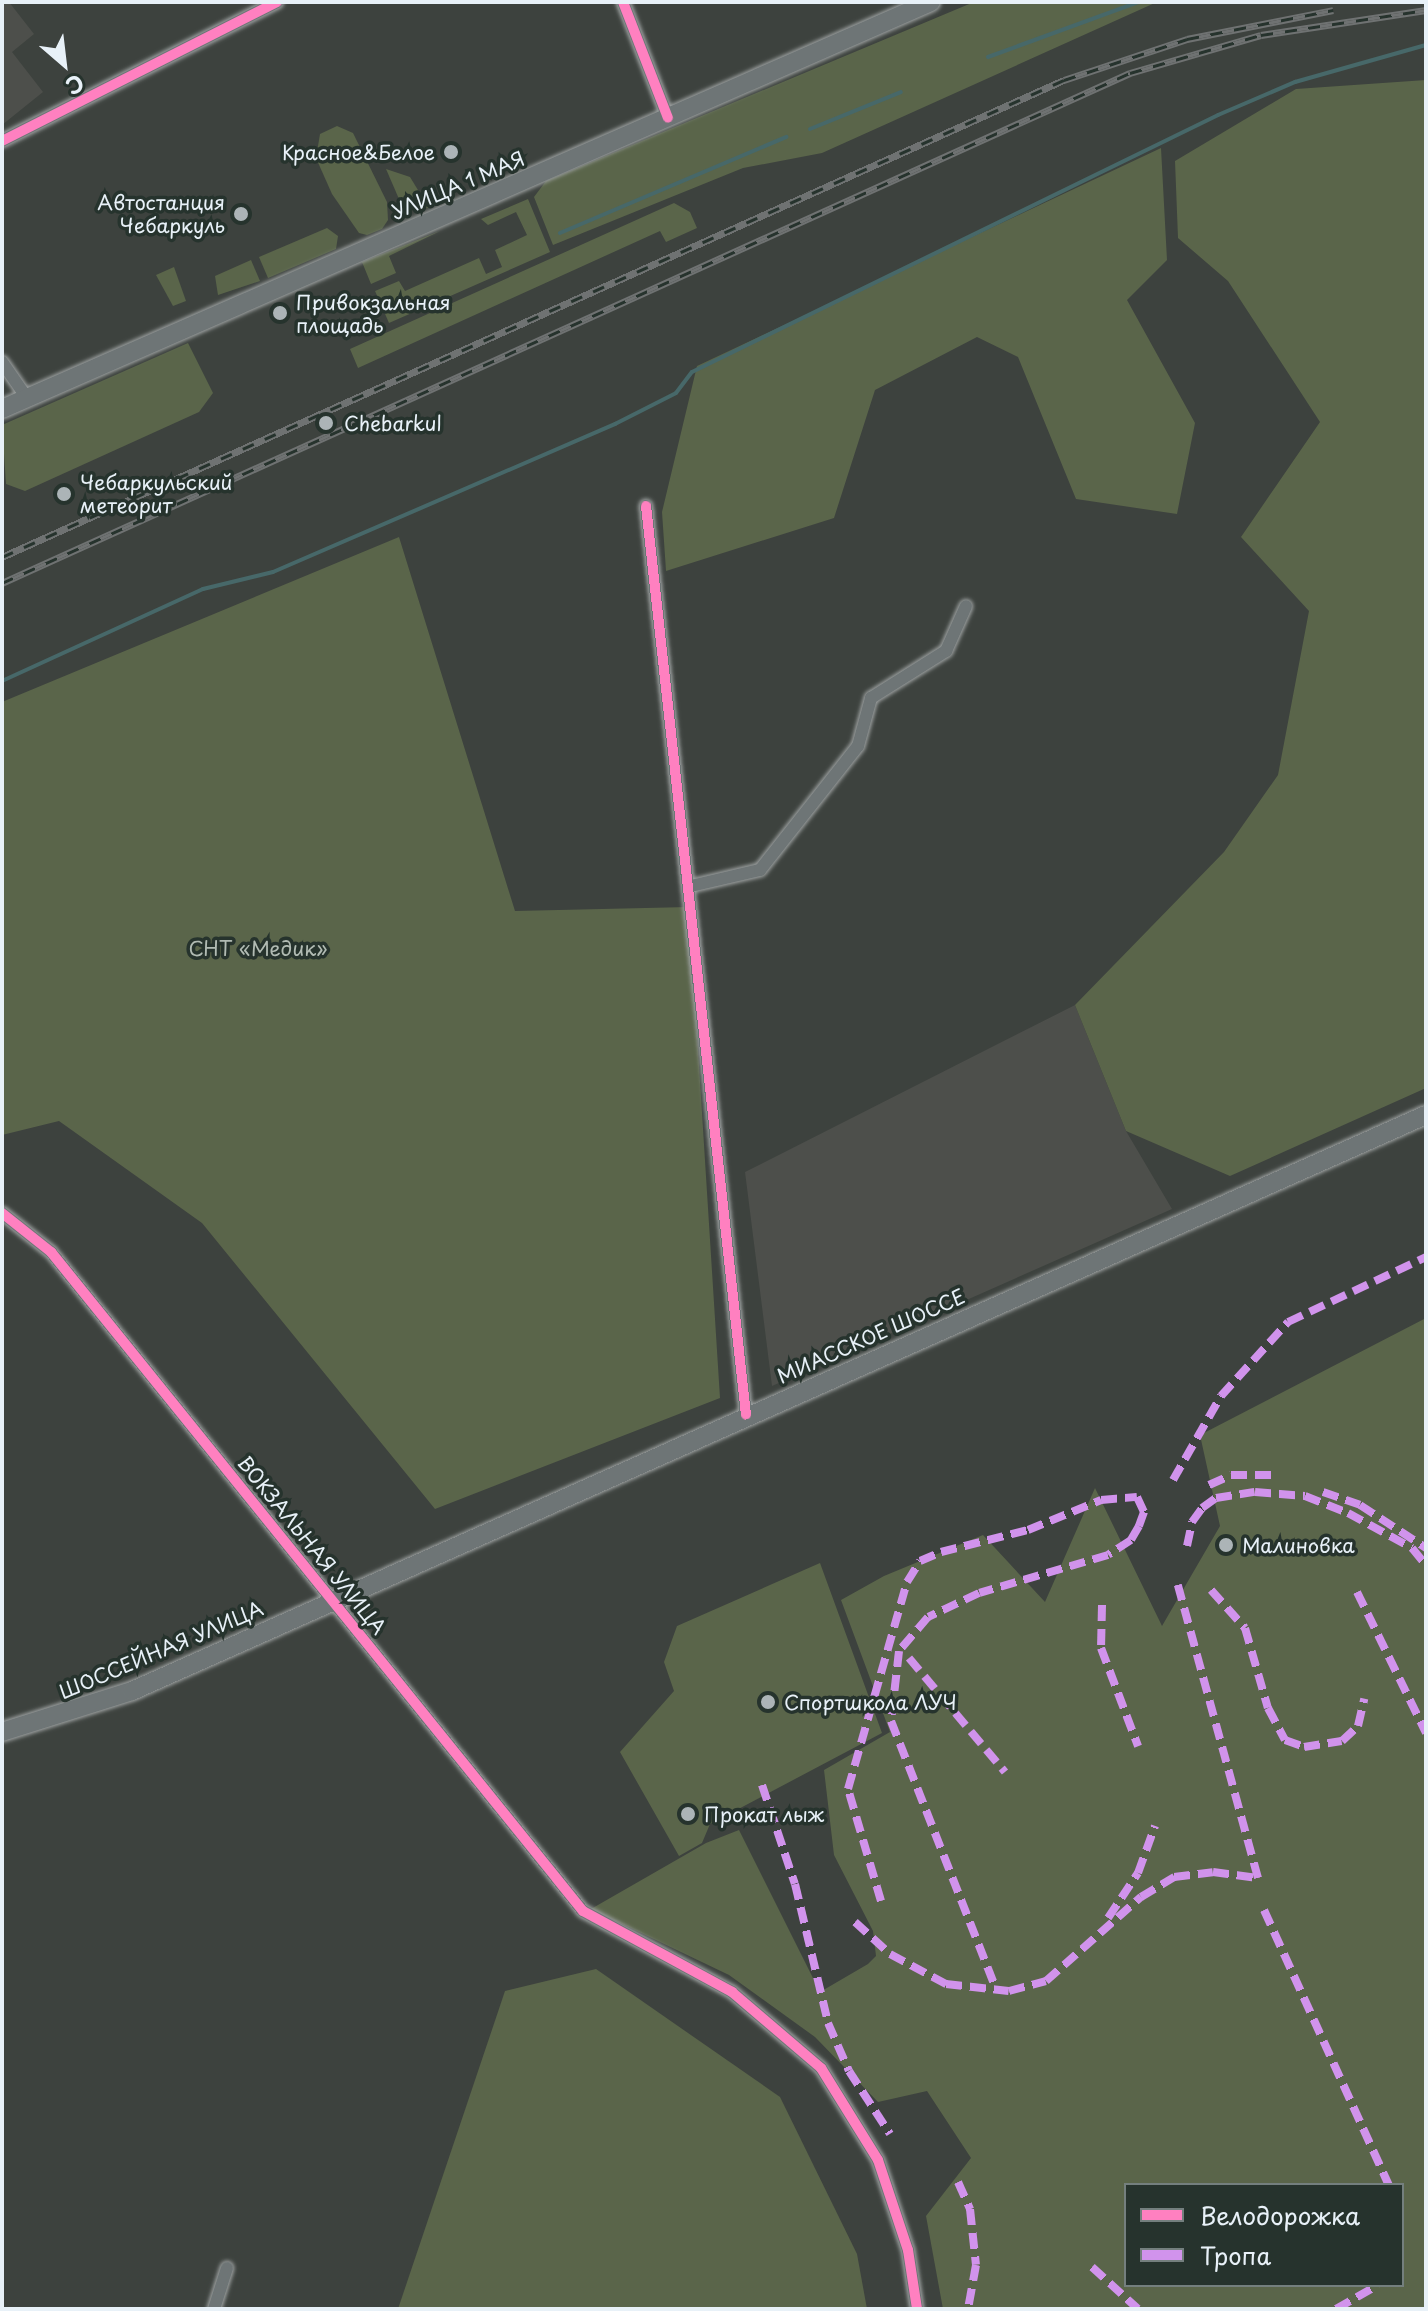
<!DOCTYPE html>
<meta charset="utf-8">
<style>
body{margin:0}
#map{position:relative;width:1428px;height:2311px;overflow:hidden;background:#3d423e;font-family:"Playpen Sans",sans-serif}
div>[style]{position:absolute}
.built>*{inset:0;background:#4d4f4b}
.green>*{inset:0;background:#5a654a}
.stream>*{height:4px;margin:-2px;padding:0 2px;transform-origin:2px;border-radius:2px;background:#476869}
.roads{filter:drop-shadow(0 0 2px #9ea2a2) drop-shadow(0 0 2px #9ea2a2)}
.minor>*{height:12px;margin:-6px;padding:0 6px;transform-origin:6px;border-radius:6px;background:#6e7576}
.primary>*{height:18px;margin:-9px;padding:0 9px;transform-origin:9px;border-radius:9px;background:#6e7576}
.rail>*{height:7px;margin-top:-3.5px;transform-origin:0;background:repeating-linear-gradient(90deg,#26332d 0 12px,#6f7272 0 24px);box-sizing:border-box;border-block:2px solid #6f7272}
.quiet>*{height:8px;margin-top:-4px;transform-origin:0;background:repeating-linear-gradient(90deg,#d193ec 0 16px,transparent 0 24px)}
.cycleway>*{height:10px;margin:-5px;padding:0 5px;transform-origin:5px;border-radius:5px;background:#ff80c0}
.dots>*{width:22px;height:22px;translate:-50% -50%;box-sizing:border-box;border:4px solid #26332d;border-radius:50%}
span{translate:-50% -50%;white-space:nowrap;text-align:center;line-height:1.15;-webkit-text-stroke:7px #26332d;paint-order:stroke}
.poi-label{font-size:20px;color:#e8f1f8}
.right{translate:-100% -50%;text-align:right}
.left{translate:0 -50%;text-align:left}
.street-label{font-size:20px;color:#e8f1f8}
.park-label{font-size:20px;color:#b1bbb3}
.frame{position:absolute;inset:0;border:4px solid #e8f1f8;pointer-events:none}
.legend{position:absolute;left:1124px;top:2183px;width:280px;height:104px;box-sizing:border-box;background:#26332d;border:2px solid #747f7e;margin:0;padding:10px 14px;list-style:none;font-size:24px;color:#e8f1f8}
.legend li{display:flex;align-items:center;gap:16px;height:40px}
.legend b{width:40px;border:2px solid #747f7e}
.north{position:absolute;left:24px;top:24px;width:80px;height:80px;-webkit-text-stroke:6px #26332d;paint-order:stroke;rotate:152deg;font-size:22px;font-weight:700;line-height:32px;text-align:center;color:#e8f1f8}
.north::after{content:'';display:block;margin:auto;width:28px;height:36px;background:#e8f1f8;clip-path:polygon(50% 0,100% 100%,50% 72%,0 100%)}
</style>
<div id="map">
<div class="built">
<div style="clip-path:polygon(2px 2px,9px 2px,34px 34px,12px 52px,43px 92px,2px 125px)"></div>
<div style="clip-path:polygon(1075px 1005px,1126px 1131px,1172px 1209px,772px 1386px,745px 1172px)"></div>
</div>
<div class="green">
<div style="clip-path:polygon(974px 2px,1157px 2px,822px 153px,743px 168px,553px 245px,534px 197px,546px 181px)"></div>
<div style="clip-path:polygon(1426px 80px,1426px 1088px,1230px 1176px,1126px 1131px,1075px 1005px,1224px 852px,1278px 775px,1309px 611px,1241px 537px,1320px 422px,1228px 281px,1178px 238px,1175px 161px,1296px 89px)"></div>
<div style="clip-path:polygon(337px 126px,353px 133px,387px 202px,388px 220px,382px 229px,367px 235px,359px 233px,332px 194px,316px 158px,320px 134px)"></div>
<div style="clip-path:polygon(1161px 148px,1167px 260px,1127px 300px,1195px 423px,1177px 514px,1076px 499px,1018px 357px,977px 337px,875px 390px,834px 518px,666px 571px,662px 512px,697px 366px)"></div>
<div style="clip-path:polygon(386px 169px,410px 177px,429px 208px,415px 209px,399px 199px)"></div>
<div style="clip-path:polygon(528px 199px,550px 252px,389px 323px,375px 291px,399px 281px,405px 291px,479px 258px,486px 274px,502px 267px,495px 250px,527px 235px,516px 212px,488px 225px,481px 219px)"></div>
<div style="clip-path:polygon(674px 203px,690px 212px,697px 228px,666px 242px,660px 231px,358px 368px,350px 349px)"></div>
<div style="clip-path:polygon(327px 228px,338px 236px,336px 249px,268px 278px,259px 257px)"></div>
<div style="clip-path:polygon(440px 231px,389px 256px,396px 273px,371px 284px,362px 262px)"></div>
<div style="clip-path:polygon(251px 260px,260px 281px,218px 295px,215px 276px)"></div>
<div style="clip-path:polygon(174px 267px,186px 301px,173px 306px,156px 275px)"></div>
<div style="clip-path:polygon(188px 343px,213px 393px,199px 412px,25px 491px,6px 484px,2px 425px)"></div>
<div style="clip-path:polygon(399px 537px,515px 911px,689px 907px,720px 1398px,435px 1509px,202px 1223px,59px 1121px,2px 1135px,2px 702px)"></div>
<div style="clip-path:polygon(evenodd,1426px 1318px,1426px 2309px,943px 2309px,926px 2216px,971px 2158px,927px 2091px,878px 2102px,815px 2037px,729px 1975px,591px 1909px,706px 1843px,739px 1830px,820px 1992px,868px 1964px,876px 1956px,873px 1931px,834px 1855px,824px 1770px,890px 1732px,841px 1600px,884px 1576px,983px 1535px,1045px 1602px,1095px 1488px,1162px 1626px,1220px 1526px,1200px 1435px,1426px 1318px,1126px 2185px,1402px 2185px,1402px 2285px,1126px 2285px,1126px 2185px)"></div>
<div style="clip-path:polygon(820px 1563px,882px 1733px,710px 1824px,702px 1843px,679px 1856px,620px 1752px,674px 1691px,664px 1662px,677px 1626px)"></div>
<div style="clip-path:polygon(596px 1969px,780px 2097px,857px 2254px,867px 2309px,398px 2309px,505px 1991px)"></div>
</div>
<div class="stream">
<div style="left:988px;top:57px;width:160px;rotate:-20.1deg"></div>
<div style="left:810px;top:129px;width:98px;rotate:-22.1deg"></div>
<div style="left:560px;top:233px;width:246px;rotate:-23deg"></div>
<div style="left:2px;top:681px;width:221px;rotate:-24.6deg"></div>
<div style="left:203px;top:589px;width:72px;rotate:-13.7deg"></div>
<div style="left:273px;top:572px;width:373px;rotate:-23.4deg"></div>
<div style="left:615px;top:424px;width:68px;rotate:-26.9deg"></div>
<div style="left:676px;top:393px;width:26px;rotate:-53deg"></div>
<div style="left:692px;top:372px;width:585px;rotate:-26.04deg"></div>
<div style="left:1218px;top:115px;width:84px;rotate:-23.2deg"></div>
<div style="left:1295px;top:82px;width:136px;rotate:-15.8deg"></div>
</div>
<div class="roads">
<div class="minor">
<div style="left:623px;top:2px;width:124px;rotate:68.8deg"></div>
<div style="left:2px;top:141px;width:308px;rotate:-26.8deg"></div>
<div style="left:2px;top:362px;width:44px;rotate:55.2deg"></div>
<div style="left:646px;top:506px;width:914px;rotate:83.72deg"></div>
<div style="left:691px;top:886px;width:71px;rotate:-13.1deg"></div>
<div style="left:760px;top:870px;width:158px;rotate:-51.7deg"></div>
<div style="left:858px;top:746px;width:50px;rotate:-74.8deg"></div>
<div style="left:871px;top:698px;width:89px;rotate:-32.1deg"></div>
<div style="left:946px;top:651px;width:49px;rotate:-66deg"></div>
<div style="left:2px;top:1213px;width:63px;rotate:38.5deg"></div>
<div style="left:51px;top:1252px;width:847px;rotate:51.09deg"></div>
<div style="left:583px;top:1911px;width:170px;rotate:28.5deg"></div>
<div style="left:732px;top:1992px;width:117px;rotate:40.5deg"></div>
<div style="left:821px;top:2068px;width:108px;rotate:58.2deg"></div>
<div style="left:878px;top:2160px;width:95px;rotate:71.6deg"></div>
<div style="left:908px;top:2250px;width:60px;rotate:81.3deg"></div>
<div style="left:214px;top:2309px;width:43px;rotate:-72.4deg"></div>
</div>
<div class="primary">
<div style="left:2px;top:409px;width:1014px;rotate:-23.66deg"></div>
<div style="left:2px;top:1732px;width:136px;rotate:-17.5deg"></div>
<div style="left:132px;top:1691px;width:1416px;rotate:-24deg"></div>
</div>
</div>
<div class="rail">
<div style="left:2px;top:557px;width:1164px;rotate:-24.19deg"></div>
<div style="left:1064px;top:80px;width:130px;rotate:-18.4deg"></div>
<div style="left:1187px;top:39px;width:149px;rotate:-11.2deg"></div>
<div style="left:2px;top:583px;width:1238px;rotate:-24.33deg"></div>
<div style="left:1130px;top:73px;width:136px;rotate:-16.2deg"></div>
<div style="left:1261px;top:35px;width:167px;rotate:-8.6deg"></div>
</div>
<div class="quiet">
<div style="left:1173px;top:1480px;width:97px;rotate:-60.3deg"></div>
<div style="left:1221px;top:1396px;width:100px;rotate:-47.8deg"></div>
<div style="left:1288px;top:1322px;width:153px;rotate:-25.2deg"></div>
<div style="left:1209px;top:1485px;width:24px;rotate:-24deg"></div>
<div style="left:1231px;top:1475px;width:46px"></div>
<div style="left:1323px;top:1492px;width:39px;rotate:19deg"></div>
<div style="left:1360px;top:1505px;width:79px;rotate:33.1deg"></div>
<div style="left:1187px;top:1546px;width:25px;rotate:-78deg"></div>
<div style="left:1192px;top:1522px;width:17px;rotate:-54deg"></div>
<div style="left:1202px;top:1508px;width:17px;rotate:-36deg"></div>
<div style="left:1216px;top:1498px;width:39px;rotate:-9deg"></div>
<div style="left:1255px;top:1492px;width:50px;rotate:4.6deg"></div>
<div style="left:1305px;top:1496px;width:46px;rotate:21.6deg"></div>
<div style="left:1348px;top:1513px;width:73px;rotate:28.7deg"></div>
<div style="left:1412px;top:1548px;width:22px;rotate:51deg"></div>
<div style="left:1211px;top:1590px;width:51px;rotate:48.2deg"></div>
<div style="left:1245px;top:1628px;width:83px;rotate:74deg"></div>
<div style="left:1268px;top:1708px;width:36px;rotate:62deg"></div>
<div style="left:1285px;top:1740px;width:20px;rotate:20deg"></div>
<div style="left:1304px;top:1747px;width:38px;rotate:-9deg"></div>
<div style="left:1342px;top:1741px;width:22px;rotate:-43deg"></div>
<div style="left:1358px;top:1726px;width:28px;rotate:-77deg"></div>
<div style="left:1357px;top:1592px;width:157px;rotate:63.9deg"></div>
<div style="left:1102px;top:1605px;width:43px;rotate:91.3deg"></div>
<div style="left:1101px;top:1648px;width:105px;rotate:69.3deg"></div>
<div style="left:909px;top:1658px;width:149px;rotate:49.9deg"></div>
<div style="left:762px;top:1785px;width:104px;rotate:71.6deg"></div>
<div style="left:795px;top:1884px;width:143px;rotate:76.6deg"></div>
<div style="left:828px;top:2023px;width:52px;rotate:66.4deg"></div>
<div style="left:849px;top:2071px;width:75px;rotate:56.9deg"></div>
<div style="left:881px;top:1901px;width:117px;rotate:-106.4deg"></div>
<div style="left:848px;top:1789px;width:215px;rotate:-74.1deg"></div>
<div style="left:907px;top:1582px;width:25px;rotate:-58deg"></div>
<div style="left:920px;top:1561px;width:23px;rotate:-23deg"></div>
<div style="left:941px;top:1552px;width:90px;rotate:-14.2deg"></div>
<div style="left:1028px;top:1530px;width:79px;rotate:-22.3deg"></div>
<div style="left:1101px;top:1500px;width:36px;rotate:-5deg"></div>
<div style="left:1137px;top:1497px;width:17px;rotate:65deg"></div>
<div style="left:1144px;top:1512px;width:15px;rotate:110deg"></div>
<div style="left:1139px;top:1526px;width:16px;rotate:120deg"></div>
<div style="left:1131px;top:1540px;width:27px;rotate:147deg"></div>
<div style="left:1108px;top:1555px;width:134px;rotate:163.6deg"></div>
<div style="left:979px;top:1593px;width:56px;rotate:154.8deg"></div>
<div style="left:928px;top:1617px;width:45px;rotate:130.5deg"></div>
<div style="left:899px;top:1651px;width:70px;rotate:96.5deg"></div>
<div style="left:891px;top:1721px;width:286px;rotate:68.6deg"></div>
<div style="left:1264px;top:1910px;width:302px;rotate:65.6deg"></div>
<div style="left:1108px;top:1918px;width:54px;rotate:-56.3deg"></div>
<div style="left:1138px;top:1873px;width:50px;rotate:-70.1deg"></div>
<div style="left:855px;top:1922px;width:47px;rotate:42.4deg"></div>
<div style="left:890px;top:1954px;width:64px;rotate:28.2deg"></div>
<div style="left:946px;top:1984px;width:63px;rotate:6.3deg"></div>
<div style="left:1009px;top:1991px;width:38px;rotate:-15deg"></div>
<div style="left:1046px;top:1981px;width:127px;rotate:-41.5deg"></div>
<div style="left:1141px;top:1897px;width:39px;rotate:-31deg"></div>
<div style="left:1174px;top:1877px;width:39px;rotate:-7deg"></div>
<div style="left:1213px;top:1872px;width:45px;rotate:7.6deg"></div>
<div style="left:1258px;top:1878px;width:304px;rotate:-105.3deg"></div>
<div style="left:958px;top:2182px;width:30px;rotate:66deg"></div>
<div style="left:970px;top:2209px;width:56px;rotate:83.9deg"></div>
<div style="left:976px;top:2265px;width:45px;rotate:100.3deg"></div>
<div style="left:1092px;top:2267px;width:62px;rotate:42.4deg"></div>
<div style="left:1336px;top:2309px;width:48px;rotate:-29.7deg"></div>
</div>
<div class="cycleway">
<div style="left:623px;top:2px;width:124px;rotate:68.8deg"></div>
<div style="left:2px;top:141px;width:308px;rotate:-26.8deg"></div>
<div style="left:646px;top:506px;width:914px;rotate:83.72deg"></div>
<div style="left:2px;top:1213px;width:63px;rotate:38.5deg"></div>
<div style="left:51px;top:1252px;width:847px;rotate:51.09deg"></div>
<div style="left:583px;top:1911px;width:170px;rotate:28.5deg"></div>
<div style="left:732px;top:1992px;width:117px;rotate:40.5deg"></div>
<div style="left:821px;top:2068px;width:108px;rotate:58.2deg"></div>
<div style="left:878px;top:2160px;width:95px;rotate:71.6deg"></div>
<div style="left:908px;top:2250px;width:60px;rotate:81.3deg"></div>
</div>
<div class="dots">
<div style="left:451px;top:152px;background:#acb4b7"></div>
<div style="left:241px;top:214px;background:#acb4b7"></div>
<div style="left:280px;top:313px;background:#acb4b7"></div>
<div style="left:326px;top:423px;background:#acb4b7"></div>
<div style="left:64px;top:494px;background:#acb4b7"></div>
<div style="left:1226px;top:1545px;background:#acb4b7"></div>
<div style="left:768px;top:1702px;background:#acb4b7"></div>
<div style="left:688px;top:1814px;background:#acb4b7"></div>
</div>
<div class="poi-label">
<span class="right" style="left:435px;top:152px">Красное&amp;Белое</span>
<span class="right" style="left:225px;top:214px">Автостанция<br>Чебаркуль</span>
<span class="left" style="left:296px;top:314px">Привокзальная<br>площадь</span>
<span class="left" style="left:344px;top:423px">Chebarkul</span>
<span class="left" style="left:80px;top:494px">Чебаркульский<br>метеорит</span>
<span class="left" style="left:1242px;top:1545px">Малиновка</span>
<span class="left" style="left:784px;top:1702px">Спортшкола ЛУЧ</span>
<span class="left" style="left:704px;top:1814px">Прокат лыж</span>
</div>
<div class="street-label">
<span style="left:458px;top:185px;rotate:-23deg">УЛИЦА 1 МАЯ</span>
<span style="left:871px;top:1336px;rotate:-24deg">МИАССКОЕ ШОССЕ</span>
<span style="left:312px;top:1545px;rotate:51deg">ВОКЗАЛЬНАЯ УЛИЦА</span>
<span style="left:161px;top:1650px;rotate:-23deg">ШОССЕЙНАЯ УЛИЦА</span>
</div>
<div class="park-label">
<span style="left:258px;top:948px">СНТ «Медик»</span>
</div>
<div class="frame"></div>
<ul class="legend">
<li><b style="height:10px;background:#ff80c0"></b>Велодорожка</li>
<li><b style="height:10px;background:#d193ec"></b>Тропа</li>
</ul>
<div class="north">С</div>
</div>
